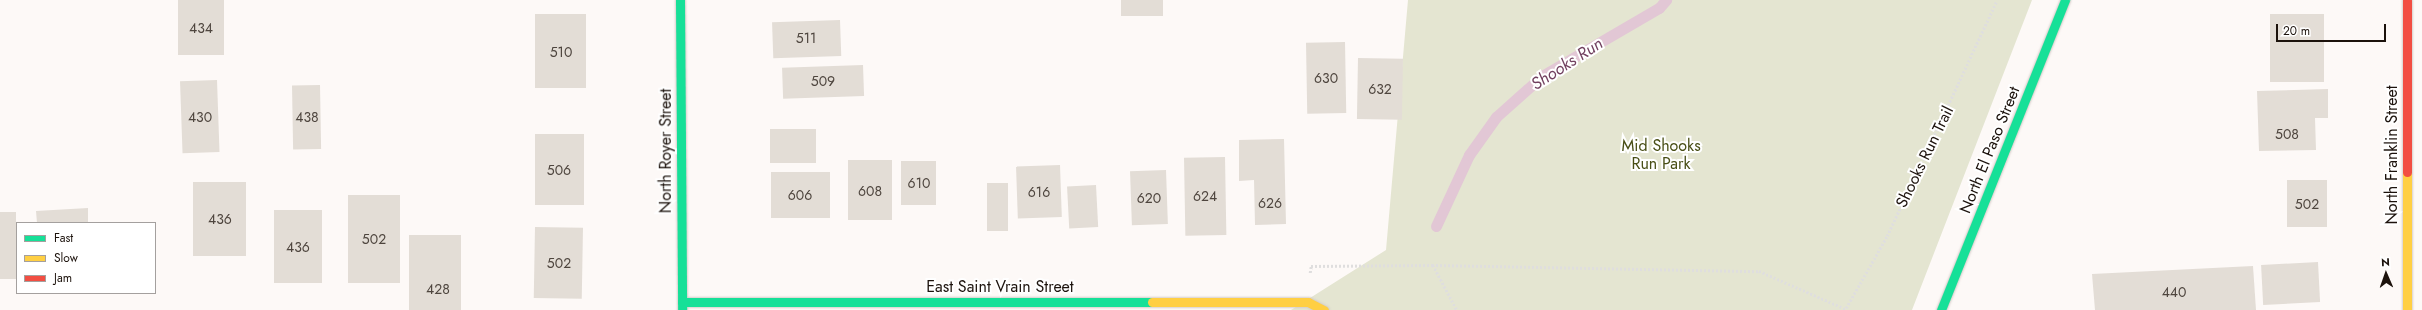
<!DOCTYPE html>
<style>
body{margin:0}
#map{position:relative;width:2422px;height:310px;overflow:hidden;background:#fdf9f7;font-family:Jost,sans-serif}
div>[style]{position:absolute}
.green>*{inset:0;background:#e4e5d1}
.stream>*{height:11px;margin:-5.5px;padding:0 5.5px;transform-origin:5.5px;border-radius:5.5px;background:#e2c7d5}
.building>*{inset:0;background:#e3ddd6;transform-origin:0 0}
.path>*{height:2.5px;margin-top:-1.25px;transform-origin:0;background:repeating-linear-gradient(90deg,#dfdede 0 2px,transparent 0 4px)}
.roads{filter:drop-shadow(0 0 1px #d2cac6) drop-shadow(0 0 1px #d2cac6)}
.fast>*{height:9px;margin:-4.5px;padding:0 4.5px;transform-origin:4.5px;border-radius:4.5px;background:#16e098}
.slow>*{height:9px;margin:-4.5px;padding:0 4.5px;transform-origin:4.5px;border-radius:4.5px;background:#ffcf43}
.jam>*{height:9px;margin:-4.5px;padding:0 4.5px;transform-origin:4.5px;border-radius:4.5px;background:#f24e42}
span{translate:-50% -50%;white-space:nowrap;text-align:center;line-height:1.15;-webkit-text-stroke:4px #fff;paint-order:stroke}
.number-label{font-size:14px;color:#4e453e}
.number-label span{-webkit-text-stroke-width:0}
.park-label{font-size:16px;color:#484e15}
.street-label{font-size:16px;color:#1c120c}
.water-label{font-size:17px;color:#71405f;font-style:italic}
.legend{position:absolute;left:16px;top:222px;width:140px;height:72px;box-sizing:border-box;background:#fff;border:1px solid #a4a09e;margin:0;padding:5px 7px;list-style:none;font-size:12px;color:#1c120c}
.legend li{display:flex;align-items:center;gap:8px;height:20px}
.legend b{width:20px;border:1px solid #a4a09e}
.north{position:absolute;left:2366px;top:254px;width:40px;height:40px;-webkit-text-stroke:3px #fff;paint-order:stroke;rotate:358deg;font-size:11px;font-weight:700;line-height:16px;text-align:center;color:#1c120c}
.north::after{content:'';display:block;margin:auto;width:14px;height:18px;background:#1c120c;clip-path:polygon(50% 0,100% 100%,50% 72%,0 100%)}
.scale{position:absolute;left:2276px;top:24px;width:110px;height:18px;box-sizing:border-box;border:2px solid #1c120c;border-top:0;padding-left:5px;font-size:12px;line-height:14px;white-space:nowrap;color:#1c120c;-webkit-text-stroke:3px #fff;paint-order:stroke}
</style>
<div id="map">
<div class="green">
<div style="clip-path:polygon(1408px 0,2032px 0,1912px 310px,1291px 310px,1386px 250px)"></div>
</div>
<div class="stream">
<div style="left:1436px;top:226px;width:78px;rotate:-65.1deg"></div>
<div style="left:1469px;top:155px;width:47px;rotate:-54.6deg"></div>
<div style="left:1496px;top:117px;width:62px;rotate:-41.7deg"></div>
<div style="left:1542px;top:76px;width:135px;rotate:-30.2deg"></div>
<div style="left:1659px;top:8px;width:11px;rotate:-49deg"></div>
</div>
<div class="building">
<div style="left:178px;top:0;width:46px;height:55px"></div>
<div style="left:1121px;top:0;width:42px;height:16px"></div>
<div style="left:586px;top:14px;width:74px;height:51px;rotate:90deg"></div>
<div style="left:2270px;top:14px;width:54px;height:68px"></div>
<div style="left:840px;top:20px;width:36px;height:68px;rotate:88deg"></div>
<div style="left:1345px;top:42px;width:71px;height:39px;rotate:89deg"></div>
<div style="left:1358px;top:58px;width:45px;height:61px;rotate:1deg"></div>
<div style="left:863px;top:65px;width:31px;height:81px;rotate:88deg"></div>
<div style="left:217px;top:80px;width:72px;height:37px;rotate:88deg"></div>
<div style="left:320px;top:85px;width:64px;height:28px;rotate:89deg"></div>
<div style="clip-path:polygon(2328px 89px,2328px 118px,2315px 118px,2316px 150px,2259px 151px,2257px 91px)"></div>
<div style="left:770px;top:129px;width:46px;height:34px"></div>
<div style="left:535px;top:134px;width:49px;height:71px"></div>
<div style="clip-path:polygon(1284px 139px,1286px 224px,1255px 225px,1254px 180px,1239px 181px,1239px 140px)"></div>
<div style="left:1225px;top:157px;width:78px;height:41px;rotate:89deg"></div>
<div style="left:892px;top:160px;width:60px;height:44px;rotate:90deg"></div>
<div style="left:901px;top:161px;width:35px;height:44px"></div>
<div style="left:1060px;top:165px;width:52px;height:44px;rotate:88deg"></div>
<div style="left:1166px;top:170px;width:54px;height:36px;rotate:88deg"></div>
<div style="left:830px;top:172px;width:46px;height:59px;rotate:90deg"></div>
<div style="left:2287px;top:180px;width:40px;height:47px"></div>
<div style="left:193px;top:182px;width:53px;height:74px"></div>
<div style="left:987px;top:183px;width:21px;height:48px"></div>
<div style="left:1096px;top:185px;width:42px;height:29px;rotate:87deg"></div>
<div style="left:348px;top:195px;width:52px;height:88px"></div>
<div style="clip-path:polygon(88px 208px,88px 223px,37px 223px,36px 211px)"></div>
<div style="left:274px;top:210px;width:48px;height:73px"></div>
<div style="left:0;top:212px;width:16px;height:67px"></div>
<div style="left:535px;top:227px;width:48px;height:71px;rotate:1deg"></div>
<div style="left:409px;top:235px;width:52px;height:75px"></div>
<div style="left:2318px;top:262px;width:40px;height:57px;rotate:87deg"></div>
<div style="clip-path:polygon(2253px 266px,2256px 310px,2095px 310px,2092px 274px)"></div>
</div>
<div class="path">
<div style="left:1433px;top:265px;width:51px;rotate:61.9deg"></div>
<div style="left:1310px;top:273px;width:7px;rotate:-82deg"></div>
<div style="left:1311px;top:266px;width:121px;rotate:-0.5deg"></div>
<div style="left:1432px;top:265px;width:327px;rotate:1.1deg"></div>
<div style="left:1759px;top:271px;width:95px;rotate:23.6deg"></div>
<div style="left:1846px;top:308px;width:83px;rotate:-60.3deg"></div>
<div style="left:1887px;top:236px;width:260px;rotate:-65deg"></div>
</div>
<div class="roads">
<div class="fast">
<div style="left:680px;top:0;width:310px;rotate:89.6deg"></div>
<div style="left:682px;top:302px;width:470px"></div>
<div style="left:1941px;top:310px;width:334px;rotate:-68.2deg"></div>
</div>
<div class="slow">
<div style="left:2407px;top:172px;width:138px;rotate:90deg"></div>
<div style="left:1152px;top:302px;width:156px"></div>
<div style="left:1308px;top:302px;width:18px;rotate:27deg"></div>
</div>
<div class="jam">
<div style="left:2407px;top:0;width:172px;rotate:90deg"></div>
</div>
</div>
<div class="number-label">
<span style="left:201px;top:28px">434</span>
<span style="left:806px;top:38px">511</span>
<span style="left:561px;top:52px">510</span>
<span style="left:1326px;top:78px">630</span>
<span style="left:823px;top:81px">509</span>
<span style="left:1380px;top:89px">632</span>
<span style="left:200px;top:117px">430</span>
<span style="left:307px;top:117px">438</span>
<span style="left:2287px;top:134px">508</span>
<span style="left:559px;top:170px">506</span>
<span style="left:919px;top:183px">610</span>
<span style="left:870px;top:191px">608</span>
<span style="left:1039px;top:192px">616</span>
<span style="left:800px;top:195px">606</span>
<span style="left:1205px;top:196px">624</span>
<span style="left:1149px;top:198px">620</span>
<span style="left:1270px;top:203px">626</span>
<span style="left:2307px;top:204px">502</span>
<span style="left:220px;top:219px">436</span>
<span style="left:374px;top:239px">502</span>
<span style="left:298px;top:247px">436</span>
<span style="left:559px;top:263px">502</span>
<span style="left:438px;top:289px">428</span>
<span style="left:2174px;top:292px">440</span>
</div>
<div class="park-label">
<span style="left:1661px;top:155px">Mid Shooks<br>Run Park</span>
</div>
<div class="street-label">
<span style="left:1990px;top:150px;rotate:-68deg">North El Paso Street</span>
<span style="left:666px;top:151px;rotate:-90deg">North Royer Street</span>
<span style="left:2392px;top:155px;rotate:-90deg">North Franklin Street</span>
<span style="left:1925px;top:157px;rotate:-64deg">Shooks Run Trail</span>
<span style="left:1000px;top:287px">East Saint Vrain Street</span>
</div>
<div class="water-label">
<span style="left:1567px;top:64px;rotate:-33deg">Shooks Run</span>
</div>
<ul class="legend">
<li><b style="height:5px;background:#16e098"></b>Fast</li>
<li><b style="height:5px;background:#ffcf43"></b>Slow</li>
<li><b style="height:5px;background:#f24e42"></b>Jam</li>
</ul>
<div class="north">N</div>
<div class="scale">20 m</div>
</div>
